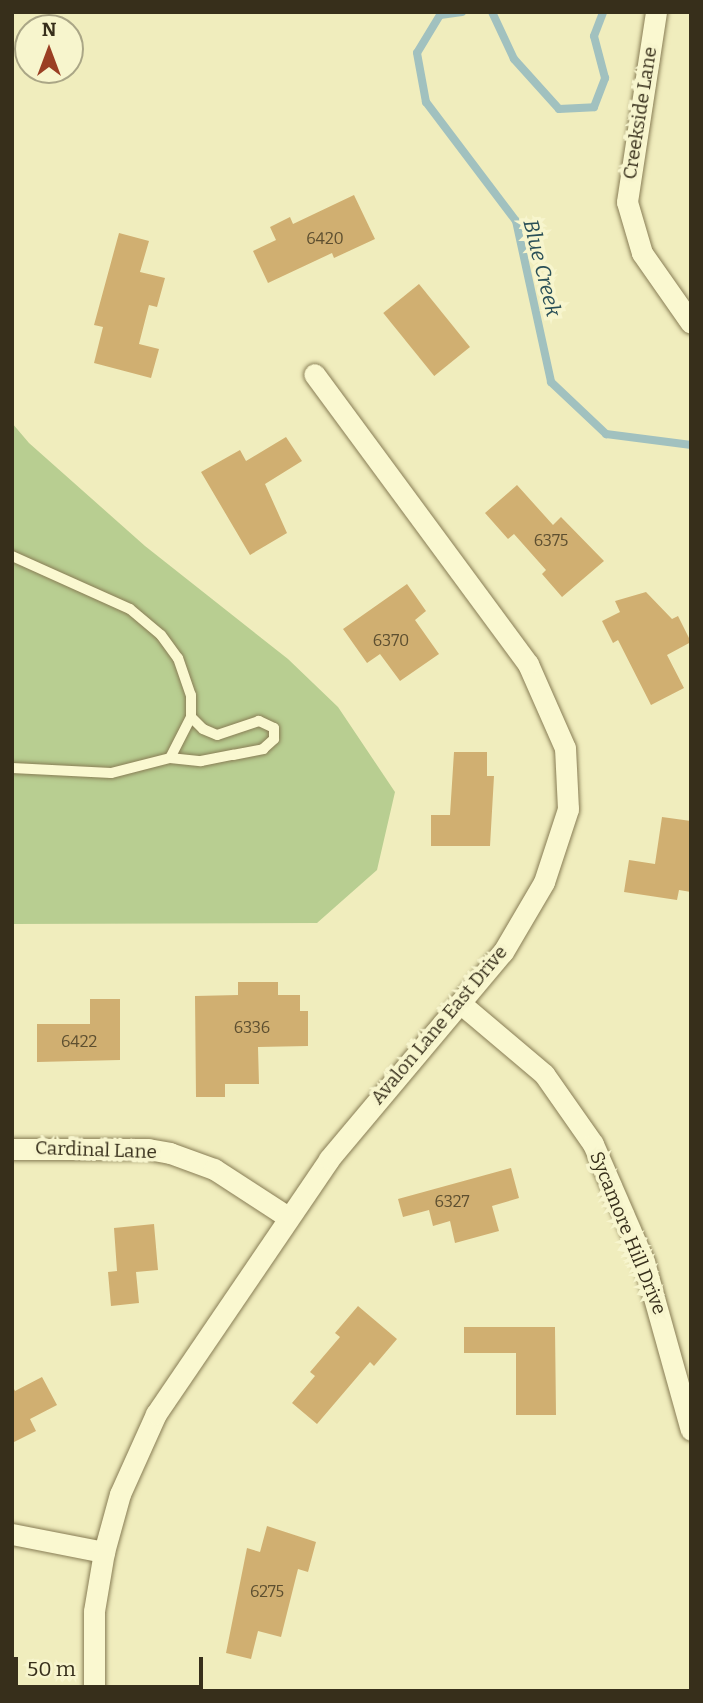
<!DOCTYPE html>
<style>
body{margin:0}
#map{position:relative;width:703px;height:1703px;overflow:hidden;background:#f0edbd;font-family:Bitter,serif}
div>[style]{position:absolute}
.green>*{inset:0;background:#b8ce91}
.stream>*{height:8px;margin:-4px;padding:0 4px;transform-origin:4px;border-radius:4px;background:#a1c1bf}
.building>*{inset:0;background:#d0af71;transform-origin:0 0}
.roads{filter:drop-shadow(0 0 2px #887d55) drop-shadow(0 0 2px #887d55)}
.lane>*{height:10px;margin:-5px;padding:0 5px;transform-origin:5px;border-radius:5px;background:#faf8d0}
.street>*{height:21px;margin:-10.5px;padding:0 10.5px;transform-origin:10.5px;border-radius:10.5px;background:#faf8d0}
span{translate:-50% -50%;white-space:nowrap;text-align:center;line-height:1.15;-webkit-text-stroke:7px #f7f5cd;paint-order:stroke}
.number-label{font-size:16px;color:#5d4f30}
.number-label span{-webkit-text-stroke-width:0}
.street-label{font-size:19px;color:#372f1b}
.water-label{font-size:21px;color:#294f57;font-style:italic}
.frame{position:absolute;inset:0;border:14px solid #372f1b;pointer-events:none}
.north{position:absolute;left:14px;top:14px;width:70px;height:70px;box-sizing:border-box;background:#f7f5cd;border:2px solid #aaa686;border-radius:50%;rotate:0deg;font-size:19px;font-weight:700;line-height:28px;text-align:center;color:#372f1b}
.north::after{content:'';display:block;margin:auto;width:24px;height:32px;background:#9a3f23;clip-path:polygon(50% 0,100% 100%,50% 72%,0 100%)}
.scale{position:absolute;left:14px;top:1657px;width:189px;height:32px;box-sizing:border-box;border:4px solid #372f1b;border-top:0;padding-left:9px;font-size:21px;line-height:24px;white-space:nowrap;color:#372f1b;-webkit-text-stroke:5px #f7f5cd;paint-order:stroke}
</style>
<div id="map">
<div class="green">
<div style="clip-path:polygon(12px 423px,29px 443px,145px 546px,288px 659px,338px 707px,395px 792px,377px 870px,317px 923px,12px 924px)"></div>
</div>
<div class="stream">
<div style="left:462px;top:12px;width:22px;rotate:172deg"></div>
<div style="left:440px;top:15px;width:44px;rotate:121.2deg"></div>
<div style="left:417px;top:53px;width:50px;rotate:79.6deg"></div>
<div style="left:426px;top:102px;width:149px;rotate:52.9deg"></div>
<div style="left:516px;top:221px;width:165px;rotate:77.7deg"></div>
<div style="left:551px;top:382px;width:76px;rotate:43.4deg"></div>
<div style="left:606px;top:434px;width:86px;rotate:7.4deg"></div>
<div style="left:492px;top:12px;width:52px;rotate:64.9deg"></div>
<div style="left:514px;top:59px;width:67px;rotate:48deg"></div>
<div style="left:559px;top:109px;width:35px;rotate:-3deg"></div>
<div style="left:594px;top:107px;width:31px;rotate:-69deg"></div>
<div style="left:605px;top:78px;width:43px;rotate:-104.7deg"></div>
<div style="left:594px;top:36px;width:26px;rotate:-69deg"></div>
</div>
<div class="building">
<div style="clip-path:polygon(354px 195px,375px 239px,334px 258px,332px 253px,268px 283px,253px 251px,276px 240px,270px 227px,290px 217px,293px 224px)"></div>
<div style="clip-path:polygon(119px 233px,149px 241px,140px 272px,165px 278px,157px 307px,149px 305px,139px 344px,159px 349px,151px 378px,94px 363px,103px 327px,94px 325px)"></div>
<div style="left:419px;top:284px;width:81px;height:46px;rotate:51deg"></div>
<div style="clip-path:polygon(286px 437px,302px 461px,265px 484px,287px 533px,250px 555px,201px 472px,240px 450px,246px 461px)"></div>
<div style="clip-path:polygon(517px 485px,553px 525px,561px 517px,604px 561px,562px 597px,542px 574px,546px 570px,514px 534px,508px 539px,485px 513px)"></div>
<div style="clip-path:polygon(407px 584px,426px 611px,415px 620px,439px 654px,400px 681px,380px 654px,367px 663px,343px 629px)"></div>
<div style="clip-path:polygon(646px 592px,672px 619px,678px 616px,691px 642px,667px 655px,684px 688px,651px 705px,618px 640px,613px 643px,602px 621px,620px 612px,615px 601px)"></div>
<div style="clip-path:polygon(454px 752px,487px 752px,487px 776px,494px 776px,490px 846px,431px 846px,431px 815px,450px 815px)"></div>
<div style="clip-path:polygon(662px 817px,691px 821px,691px 892px,679px 890px,677px 900px,624px 892px,629px 860px,655px 864px)"></div>
<div style="clip-path:polygon(238px 982px,278px 982px,278px 995px,300px 995px,300px 1011px,308px 1011px,308px 1046px,258px 1047px,259px 1084px,225px 1084px,225px 1097px,196px 1097px,195px 996px,238px 995px)"></div>
<div style="clip-path:polygon(90px 999px,120px 999px,120px 1060px,37px 1062px,37px 1024px,90px 1024px)"></div>
<div style="clip-path:polygon(511px 1168px,519px 1198px,492px 1206px,499px 1231px,455px 1243px,450px 1221px,433px 1226px,429px 1210px,403px 1217px,398px 1199px)"></div>
<div style="clip-path:polygon(154px 1224px,158px 1270px,136px 1272px,139px 1303px,111px 1306px,108px 1272px,117px 1271px,114px 1228px)"></div>
<div style="clip-path:polygon(358px 1306px,397px 1339px,374px 1366px,370px 1362px,317px 1424px,292px 1403px,315px 1376px,310px 1372px,340px 1337px,335px 1333px)"></div>
<div style="clip-path:polygon(464px 1327px,555px 1327px,556px 1415px,516px 1415px,516px 1353px,464px 1353px)"></div>
<div style="clip-path:polygon(42px 1377px,57px 1405px,30px 1419px,36px 1431px,12px 1443px,12px 1385px,15px 1391px)"></div>
<div style="clip-path:polygon(267px 1526px,316px 1542px,308px 1572px,298px 1569px,281px 1637px,258px 1631px,251px 1659px,226px 1653px,247px 1548px,260px 1552px)"></div>
</div>
<div class="roads">
<div class="lane">
<div style="left:12px;top:556px;width:129px;rotate:24.2deg"></div>
<div style="left:130px;top:609px;width:40px;rotate:40deg"></div>
<div style="left:161px;top:635px;width:29px;rotate:54deg"></div>
<div style="left:178px;top:658px;width:39px;rotate:71deg"></div>
<div style="left:191px;top:695px;width:22px;rotate:90deg"></div>
<div style="left:191px;top:717px;width:46px;rotate:117.1deg"></div>
<div style="left:170px;top:758px;width:61px;rotate:165.7deg"></div>
<div style="left:111px;top:773px;width:99px;rotate:-177.1deg"></div>
<div style="left:170px;top:758px;width:31px;rotate:6deg"></div>
<div style="left:201px;top:761px;width:33px;rotate:-11deg"></div>
<div style="left:233px;top:755px;width:31px;rotate:-11deg"></div>
<div style="left:263px;top:749px;width:15px;rotate:-42deg"></div>
<div style="left:274px;top:739px;width:11px;rotate:-90deg"></div>
<div style="left:274px;top:728px;width:17px;rotate:-155deg"></div>
<div style="left:259px;top:721px;width:44px;rotate:161.6deg"></div>
<div style="left:217px;top:735px;width:15px;rotate:-157deg"></div>
<div style="left:203px;top:729px;width:17px;rotate:-135deg"></div>
</div>
<div class="street">
<div style="left:656px;top:12px;width:192px;rotate:98.7deg"></div>
<div style="left:627px;top:202px;width:53px;rotate:73.6deg"></div>
<div style="left:642px;top:253px;width:85px;rotate:55deg"></div>
<div style="left:460px;top:1003px;width:110px;rotate:40.2deg"></div>
<div style="left:544px;top:1074px;width:85px;rotate:55deg"></div>
<div style="left:593px;top:1144px;width:129px;rotate:66.6deg"></div>
<div style="left:644px;top:1262px;width:174px;rotate:74.4deg"></div>
<div style="left:12px;top:1149px;width:136px"></div>
<div style="left:148px;top:1149px;width:22px;rotate:10deg"></div>
<div style="left:170px;top:1153px;width:47px;rotate:20deg"></div>
<div style="left:214px;top:1169px;width:88px;rotate:33deg"></div>
<div style="left:12px;top:1534px;width:94px;rotate:11.1deg"></div>
<div style="left:94px;top:1691px;width:80px;rotate:-90deg"></div>
<div style="left:94px;top:1611px;width:60px;rotate:-80.4deg"></div>
<div style="left:104px;top:1552px;width:60px;rotate:-74.6deg"></div>
<div style="left:120px;top:1494px;width:88px;rotate:-65.8deg"></div>
<div style="left:156px;top:1414px;width:308px;rotate:-55.8deg"></div>
<div style="left:329px;top:1159px;width:270px;rotate:-50deg"></div>
<div style="left:503px;top:952px;width:81px;rotate:-59.6deg"></div>
<div style="left:544px;top:882px;width:77px;rotate:-71.8deg"></div>
<div style="left:568px;top:809px;width:61px;rotate:-92.8deg"></div>
<div style="left:565px;top:748px;width:92px;rotate:-113.8deg"></div>
<div style="left:528px;top:664px;width:360px;rotate:-126.4deg"></div>
</div>
</div>
<div class="number-label">
<span style="left:325px;top:239px">6420</span>
<span style="left:551px;top:541px">6375</span>
<span style="left:391px;top:641px">6370</span>
<span style="left:252px;top:1028px">6336</span>
<span style="left:79px;top:1042px">6422</span>
<span style="left:452px;top:1202px">6327</span>
<span style="left:267px;top:1592px">6275</span>
</div>
<div class="street-label">
<span style="left:640px;top:113px;rotate:-81deg">Creekside Lane</span>
<span style="left:439px;top:1025px;rotate:-50deg">Avalon Lane East Drive</span>
<span style="left:96px;top:1150px;rotate:2deg">Cardinal Lane</span>
<span style="left:628px;top:1233px;rotate:68deg">Sycamore Hill Drive</span>
</div>
<div class="water-label">
<span style="left:542px;top:268px;rotate:76deg">Blue Creek</span>
</div>
<div class="frame"></div>
<div class="north">N</div>
<div class="scale">50 m</div>
</div>
